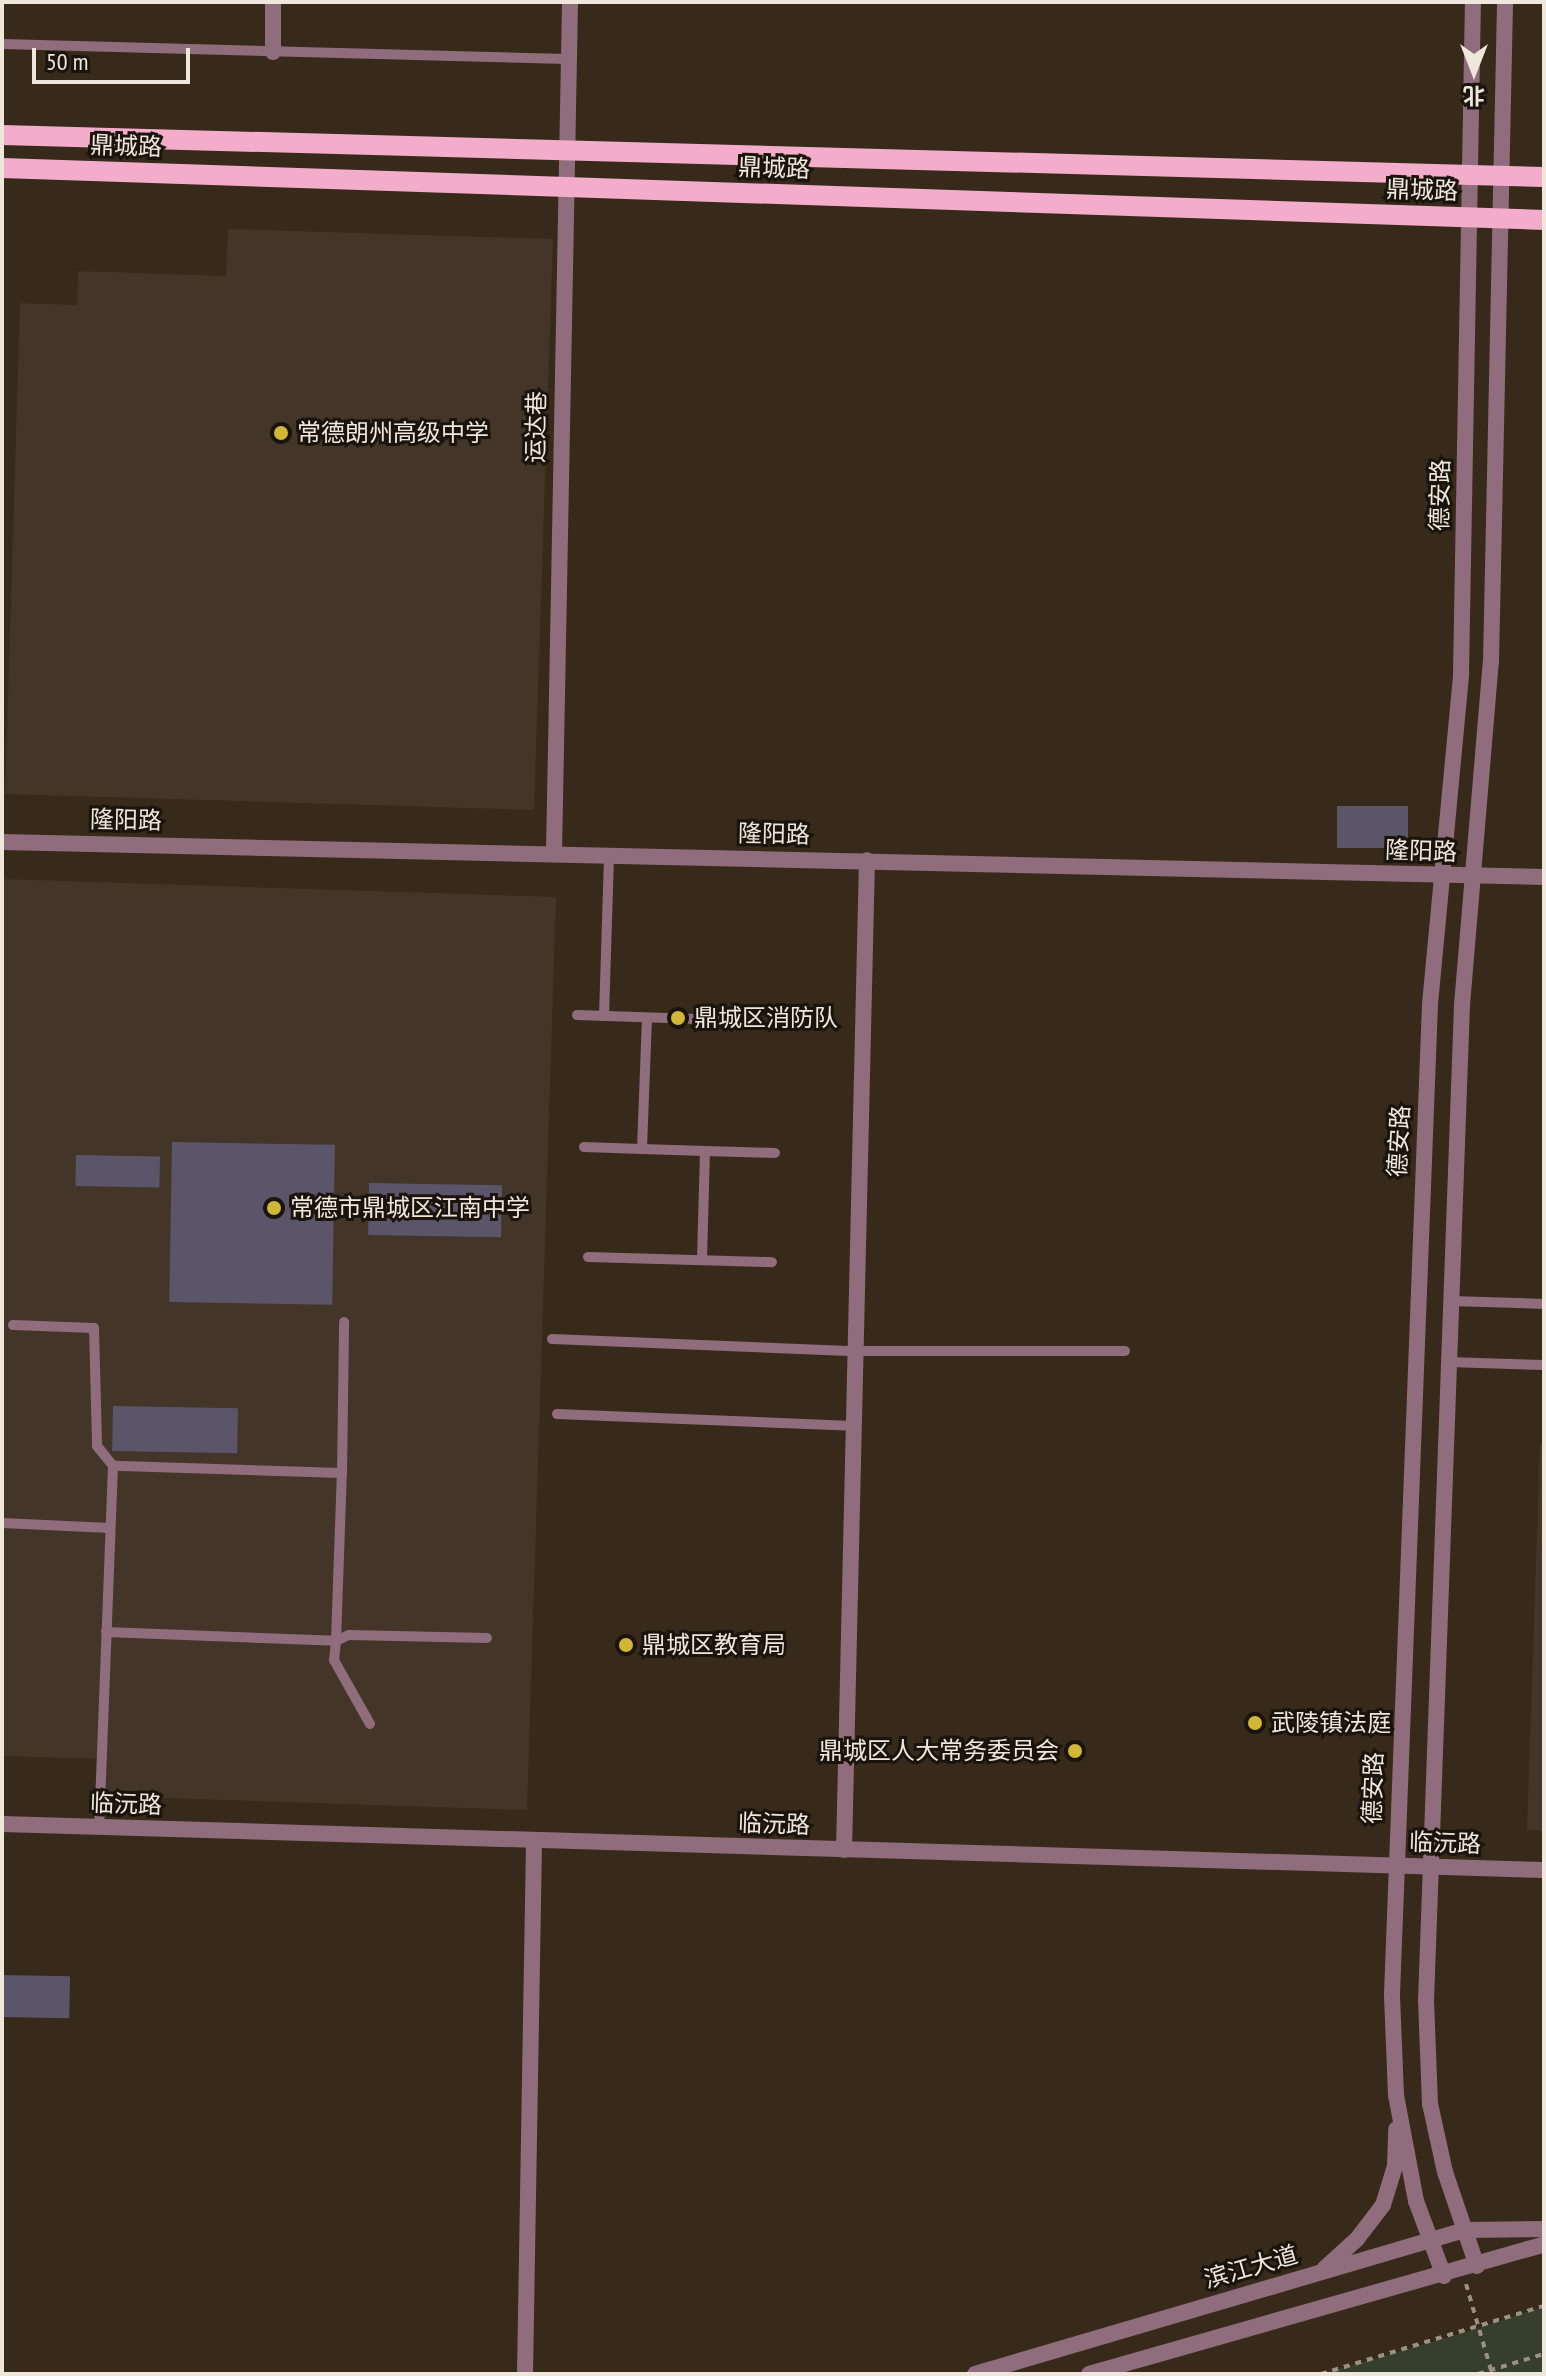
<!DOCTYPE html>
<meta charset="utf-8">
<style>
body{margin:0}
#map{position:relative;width:1546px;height:2376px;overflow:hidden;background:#372a1a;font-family:"PT Sans Narrow","Noto Sans SC",sans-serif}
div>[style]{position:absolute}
.education>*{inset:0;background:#433528}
.green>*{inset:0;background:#363e2d}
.building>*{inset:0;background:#5a5569;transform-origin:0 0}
.path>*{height:4px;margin-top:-2px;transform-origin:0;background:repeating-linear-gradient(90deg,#9b9084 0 6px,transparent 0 12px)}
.service>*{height:10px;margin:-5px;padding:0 5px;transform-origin:5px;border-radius:5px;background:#906d7c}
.minor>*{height:16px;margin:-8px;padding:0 8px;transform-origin:8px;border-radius:8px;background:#906d7c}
.tertiary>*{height:16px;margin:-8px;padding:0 8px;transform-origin:8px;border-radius:8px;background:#906d7c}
.primary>*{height:20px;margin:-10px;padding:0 10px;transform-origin:10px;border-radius:10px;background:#f4accb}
.dots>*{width:22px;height:22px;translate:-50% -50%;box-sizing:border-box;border:4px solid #1a140d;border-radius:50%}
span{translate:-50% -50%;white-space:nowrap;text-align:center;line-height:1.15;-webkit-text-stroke:6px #1a140d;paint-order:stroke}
.street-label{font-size:24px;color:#efe6dc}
.poi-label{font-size:24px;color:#efe6dc}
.left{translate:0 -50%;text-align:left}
.right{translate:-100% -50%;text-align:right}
.frame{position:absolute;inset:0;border:4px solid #efe6dc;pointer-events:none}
.north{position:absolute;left:1434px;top:32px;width:80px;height:80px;-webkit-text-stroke:6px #1a140d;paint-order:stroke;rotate:180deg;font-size:22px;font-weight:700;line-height:32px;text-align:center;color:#efe6dc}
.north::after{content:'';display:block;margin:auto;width:28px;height:36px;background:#efe6dc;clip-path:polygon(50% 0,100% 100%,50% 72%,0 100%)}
.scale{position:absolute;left:32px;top:48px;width:158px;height:36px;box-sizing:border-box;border:4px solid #efe6dc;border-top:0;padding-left:10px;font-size:24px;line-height:28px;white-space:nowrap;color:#efe6dc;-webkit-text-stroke:6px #1a140d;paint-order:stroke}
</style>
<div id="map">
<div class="education">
<div style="clip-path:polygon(228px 229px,553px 239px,534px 810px,5px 794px,20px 303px,77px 305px,78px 271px,226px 276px)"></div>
<div style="clip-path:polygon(3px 879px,556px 897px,527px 1810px,103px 1796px,104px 1759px,2px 1756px)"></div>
<div style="clip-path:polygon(1540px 1443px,1544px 1443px,1544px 1831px,1527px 1830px)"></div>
</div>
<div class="green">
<div style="clip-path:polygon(1544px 2306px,1544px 2374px,1321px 2374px,1470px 2331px)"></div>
</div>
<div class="building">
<div style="left:1337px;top:806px;width:71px;height:42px"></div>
<div style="left:172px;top:1142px;width:163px;height:160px;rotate:1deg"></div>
<div style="left:76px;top:1155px;width:84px;height:31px;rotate:1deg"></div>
<div style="left:369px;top:1183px;width:133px;height:52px;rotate:1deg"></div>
<div style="left:113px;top:1406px;width:125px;height:45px;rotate:1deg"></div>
<div style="left:2px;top:1975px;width:68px;height:42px;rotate:1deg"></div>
</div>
<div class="path">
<div style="left:1466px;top:2284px;width:90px;rotate:73.8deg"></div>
<div style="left:1321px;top:2374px;width:233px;rotate:-17deg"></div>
<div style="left:1478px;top:2374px;width:69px;rotate:-16.9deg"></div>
</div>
<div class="service">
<div style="left:2px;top:44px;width:566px;rotate:1.52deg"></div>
<div style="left:577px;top:1015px;width:179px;rotate:1.9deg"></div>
<div style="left:604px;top:1016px;width:162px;rotate:-88.2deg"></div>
<div style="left:647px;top:1018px;width:131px;rotate:92.2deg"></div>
<div style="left:642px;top:1149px;width:63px;rotate:1.8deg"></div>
<div style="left:705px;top:1151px;width:109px;rotate:91.6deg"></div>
<div style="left:584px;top:1147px;width:58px;rotate:2deg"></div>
<div style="left:705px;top:1151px;width:70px;rotate:1.6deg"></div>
<div style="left:588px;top:1257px;width:184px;rotate:1.6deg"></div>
<div style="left:1451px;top:1301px;width:93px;rotate:1.8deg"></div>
<div style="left:13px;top:1325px;width:81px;rotate:2.1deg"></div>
<div style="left:94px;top:1328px;width:118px;rotate:88.5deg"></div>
<div style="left:97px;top:1446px;width:26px;rotate:51deg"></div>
<div style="left:113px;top:1466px;width:362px;rotate:92.2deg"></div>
<div style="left:552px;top:1339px;width:303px;rotate:2.3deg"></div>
<div style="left:855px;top:1351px;width:270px"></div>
<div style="left:1448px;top:1362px;width:96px;rotate:1.8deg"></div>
<div style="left:557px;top:1414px;width:296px;rotate:2.3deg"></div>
<div style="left:342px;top:1473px;width:151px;rotate:-89.2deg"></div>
<div style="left:2px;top:1523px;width:108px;rotate:2.7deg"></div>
<div style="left:106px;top:1632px;width:230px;rotate:2.2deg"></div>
<div style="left:336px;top:1641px;width:168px;rotate:-88deg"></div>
<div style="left:342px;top:1473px;width:229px;rotate:-178.2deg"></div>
<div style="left:370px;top:1724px;width:73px;rotate:-119.4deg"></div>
<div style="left:334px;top:1660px;width:19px;rotate:-84deg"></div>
<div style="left:336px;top:1641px;width:14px;rotate:-25deg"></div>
<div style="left:349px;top:1635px;width:138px;rotate:1.2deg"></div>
</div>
<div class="minor">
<div style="left:273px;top:52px;width:50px;rotate:-90deg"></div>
<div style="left:554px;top:853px;width:851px;rotate:-88.92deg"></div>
<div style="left:844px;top:1850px;width:990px;rotate:-88.67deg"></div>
<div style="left:525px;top:2374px;width:533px;rotate:-89.03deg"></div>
</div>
<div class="tertiary">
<div style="left:2px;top:842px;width:1542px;rotate:1.3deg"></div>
<div style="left:2px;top:1824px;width:1543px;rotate:1.71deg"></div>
<div style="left:1477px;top:2266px;width:99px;rotate:-108.8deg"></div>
<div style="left:1445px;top:2172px;width:70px;rotate:-102.4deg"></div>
<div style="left:1430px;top:2104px;width:103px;rotate:-92.2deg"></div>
<div style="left:1426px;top:2001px;width:997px;rotate:-87.93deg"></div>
<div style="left:1462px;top:1005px;width:344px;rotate:-85.2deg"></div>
<div style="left:1491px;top:662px;width:660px;rotate:-88.78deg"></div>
<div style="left:1324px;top:2269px;width:45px;rotate:-42.3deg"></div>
<div style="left:1357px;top:2239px;width:43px;rotate:-52.6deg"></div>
<div style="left:1383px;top:2205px;width:41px;rotate:-72.9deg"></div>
<div style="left:1395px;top:2166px;width:37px;rotate:-88deg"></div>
<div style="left:1444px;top:2276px;width:80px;rotate:-110.5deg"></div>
<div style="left:1416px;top:2201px;width:108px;rotate:-100.7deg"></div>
<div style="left:1396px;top:2095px;width:101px;rotate:-92.3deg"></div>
<div style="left:1392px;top:1994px;width:991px;rotate:-87.8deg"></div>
<div style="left:1430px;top:1004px;width:332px;rotate:-84.6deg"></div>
<div style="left:1461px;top:673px;width:671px;rotate:-88.98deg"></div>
<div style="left:975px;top:2374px;width:511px;rotate:-16.38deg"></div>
<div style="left:1465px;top:2230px;width:79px;rotate:-0.7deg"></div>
<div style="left:1089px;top:2374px;width:473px;rotate:-15.9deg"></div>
</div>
<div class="primary">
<div style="left:2px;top:135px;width:1543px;rotate:1.56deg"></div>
<div style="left:2px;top:168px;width:1543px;rotate:1.93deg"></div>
</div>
<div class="dots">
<div style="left:281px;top:433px;background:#d2b635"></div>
<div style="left:678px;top:1018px;background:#d2b635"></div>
<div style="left:274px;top:1208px;background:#d2b635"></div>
<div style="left:626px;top:1645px;background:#d2b635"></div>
<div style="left:1255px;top:1723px;background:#d2b635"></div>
<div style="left:1075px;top:1751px;background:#d2b635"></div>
</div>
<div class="street-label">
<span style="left:126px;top:146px;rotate:2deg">鼎城路</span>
<span style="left:774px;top:168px;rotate:2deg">鼎城路</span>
<span style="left:1422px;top:190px;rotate:2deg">鼎城路</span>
<span style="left:536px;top:427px;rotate:-89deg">运达巷</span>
<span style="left:1440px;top:495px;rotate:-89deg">德安路</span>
<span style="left:126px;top:820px;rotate:1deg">隆阳路</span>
<span style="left:774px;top:834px;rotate:1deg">隆阳路</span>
<span style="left:1421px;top:851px;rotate:2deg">隆阳路</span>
<span style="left:1399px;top:1141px;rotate:-87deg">德安路</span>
<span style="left:1373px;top:1788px;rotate:-88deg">德安路</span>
<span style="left:126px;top:1804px;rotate:2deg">临沅路</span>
<span style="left:774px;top:1824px;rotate:2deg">临沅路</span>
<span style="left:1445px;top:1843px;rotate:2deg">临沅路</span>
<span style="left:1251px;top:2267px;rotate:-16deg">滨江大道</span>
</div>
<div class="poi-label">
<span class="left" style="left:297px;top:433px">常德朗州高级中学</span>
<span class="left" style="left:694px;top:1018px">鼎城区消防队</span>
<span class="left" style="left:290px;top:1208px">常德市鼎城区江南中学</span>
<span class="left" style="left:642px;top:1645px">鼎城区教育局</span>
<span class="left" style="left:1271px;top:1723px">武陵镇法庭</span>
<span class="right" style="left:1059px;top:1751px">鼎城区人大常务委员会</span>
</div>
<div class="frame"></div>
<div class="north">北</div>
<div class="scale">50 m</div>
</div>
